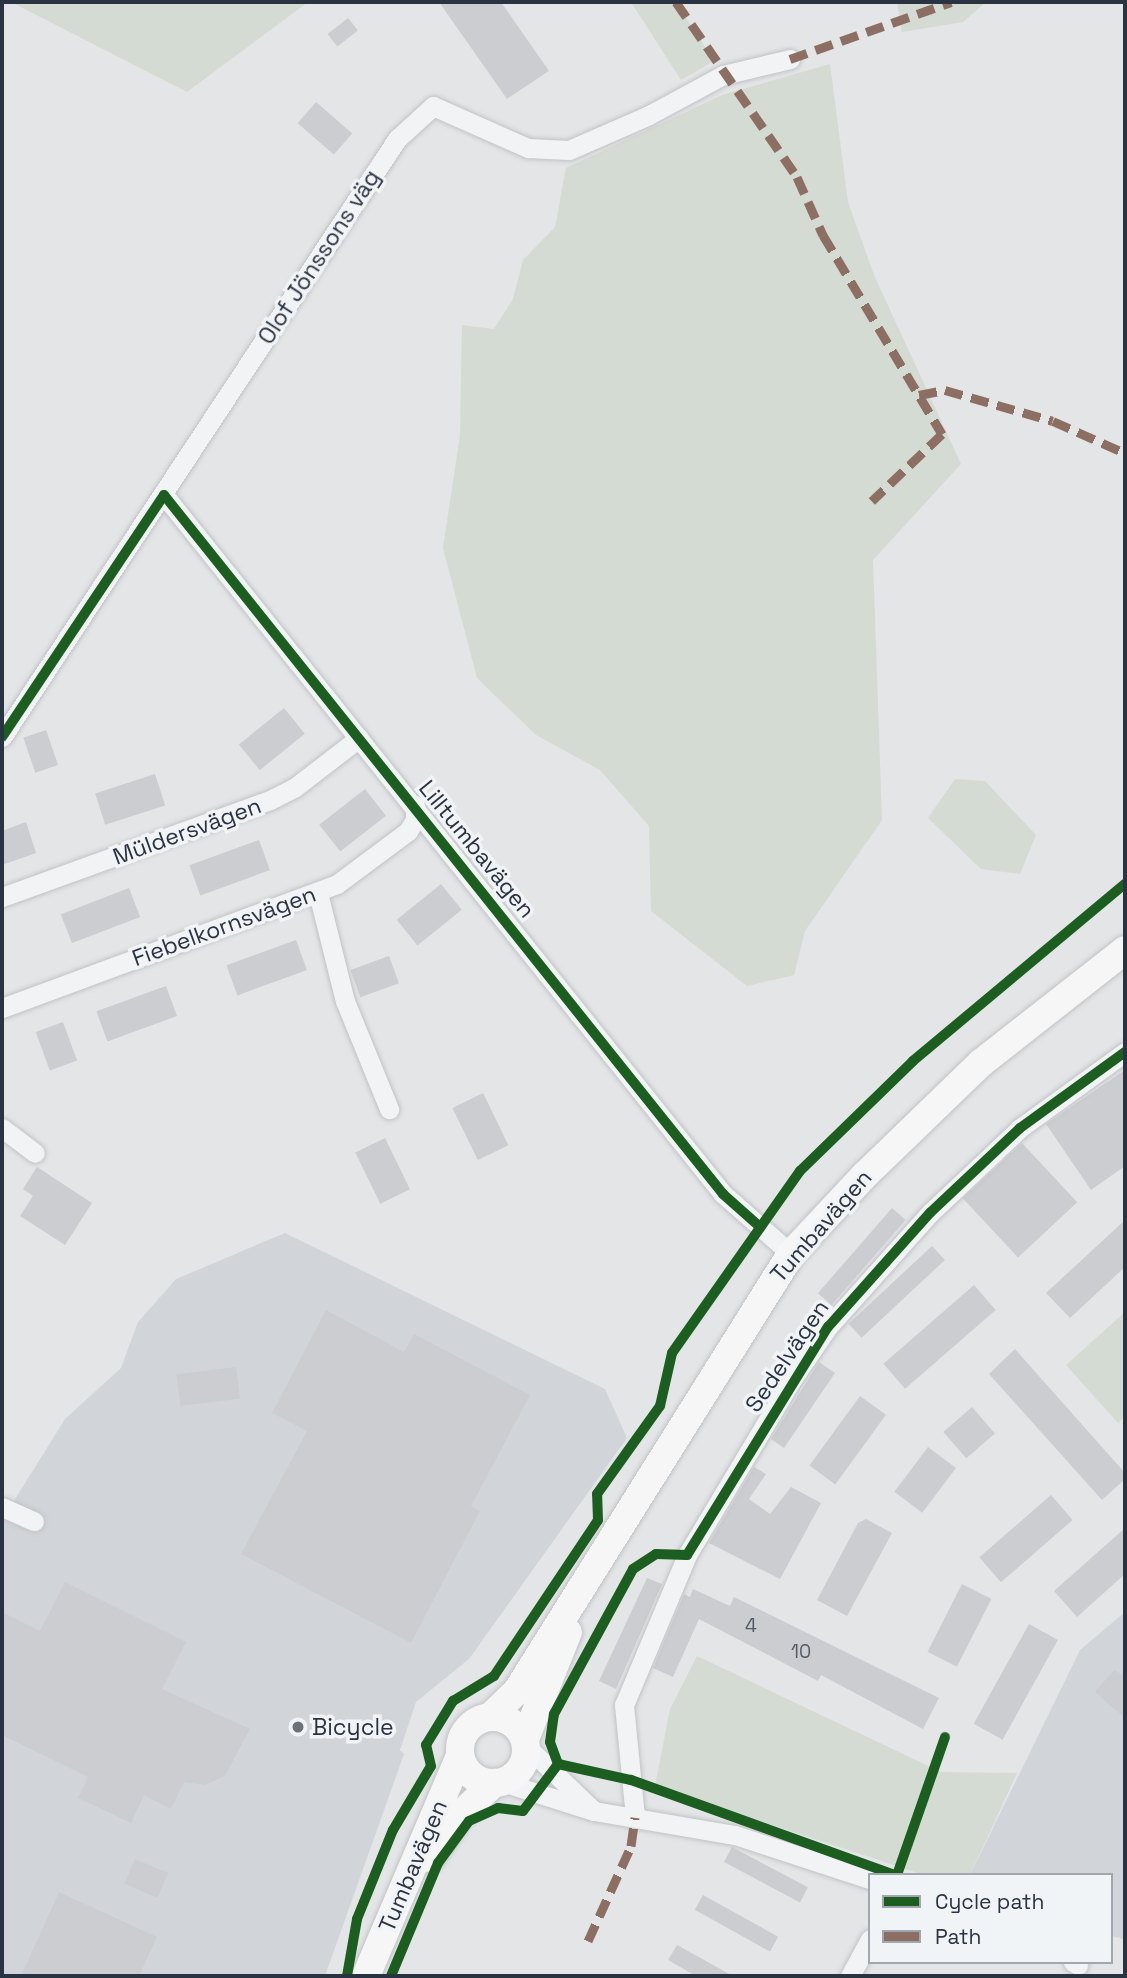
<!DOCTYPE html>
<meta charset="utf-8">
<style>
body{margin:0}
#map{position:relative;width:1127px;height:1978px;overflow:hidden;background:#e3e5e7;font-family:"Space Grotesk",sans-serif}
div>[style]{position:absolute}
.built>*{inset:0;background:#d1d5da}
.green>*{inset:0;background:#d4dbd3}
.building>*{inset:0;background:#cbcdd0;transform-origin:0 0}
.roads{filter:drop-shadow(0 0 2px #c1c3c5) drop-shadow(0 0 2px #c1c3c5)}
.street>*{height:19px;margin:-9.5px;padding:0 9.5px;transform-origin:9.5px;border-radius:9.5px;background:#f2f3f5}
.secondary>*{height:28px;margin:-14px;padding:0 14px;transform-origin:14px;border-radius:14px;background:#f6f6f7}
.secondary>.ring{margin:-14px;padding:0;box-sizing:content-box;background:none;border:28px solid #f6f6f7;border-radius:50%}
.quiet>*{height:9px;margin-top:-4.5px;transform-origin:0;background:repeating-linear-gradient(90deg,#8d6e63 0 18px,transparent 0 27px)}
.cycleway>*{height:10px;margin:-5px;padding:0 5px;transform-origin:5px;border-radius:5px;background:#1b5e20}
.dots>*{width:19px;height:19px;translate:-50% -50%;box-sizing:border-box;border:4px solid #f1f4f7;border-radius:50%}
span{translate:-50% -50%;white-space:nowrap;text-align:center;line-height:1.15;-webkit-text-stroke:7px #f1f4f7;paint-order:stroke}
.number-label{font-size:19px;color:#535a66}
.number-label span{-webkit-text-stroke-width:0}
.street-label{font-size:23px;color:#2a3341}
.poi-label{font-size:23px;color:#2a3341}
.left{translate:0 -50%;text-align:left}
.frame{position:absolute;inset:0;border:4px solid #2a3341;pointer-events:none}
.legend{position:absolute;left:868px;top:1873px;width:245px;height:91px;box-sizing:border-box;background:#f1f4f7;border:2px solid #a1a7ae;margin:0;padding:9px 12px;list-style:none;font-size:21px;color:#2a3341}
.legend li{display:flex;align-items:center;gap:14px;height:35px}
.legend b{width:35px;border:2px solid #a1a7ae}
</style>
<div id="map">
<div class="built">
<div style="clip-path:polygon(285px 1233px,605px 1389px,627px 1438px,469px 1659px,416px 1702px,400px 1750px,404px 1754px,325px 1976px,2px 1976px,2px 1520px,65px 1419px,121px 1368px,138px 1322px,176px 1279px)"></div>
<div style="clip-path:polygon(1125px 1612px,1125px 1937px,1124px 1939px,1111px 1936px,1111px 1875px,970px 1875px,1080px 1650px)"></div>
</div>
<div class="green">
<div style="clip-path:polygon(11px 2px,308px 2px,187px 92px)"></div>
<div style="clip-path:polygon(631px 2px,676px 2px,714px 61px,681px 80px)"></div>
<div style="clip-path:polygon(897px 2px,986px 2px,963px 22px,902px 32px)"></div>
<div style="clip-path:polygon(830px 64px,848px 202px,874px 275px,961px 464px,873px 560px,882px 820px,805px 931px,794px 975px,747px 986px,651px 911px,649px 826px,600px 770px,536px 735px,477px 678px,443px 548px,460px 435px,462px 325px,494px 329px,513px 299px,523px 260px,555px 227px,566px 168px,722px 95px)"></div>
<div style="clip-path:polygon(955px 779px,985px 781px,1036px 835px,1020px 874px,981px 869px,928px 818px)"></div>
<div style="clip-path:polygon(1125px 1312px,1125px 1416px,1118px 1423px,1066px 1365px)"></div>
<div style="clip-path:polygon(697px 1656px,941px 1772px,1017px 1773px,970px 1875px,924px 1875px,655px 1786px,670px 1709px)"></div>
</div>
<div class="building">
<div style="clip-path:polygon(439px 2px,501px 2px,549px 71px,507px 99px)"></div>
<div style="left:348px;top:18px;width:16px;height:26px;rotate:52deg"></div>
<div style="left:316px;top:102px;width:48px;height:28px;rotate:41deg"></div>
<div style="left:284px;top:708px;width:33px;height:58px;rotate:51deg"></div>
<div style="left:46px;top:730px;width:37px;height:24px;rotate:71deg"></div>
<div style="left:155px;top:774px;width:33px;height:63px;rotate:72deg"></div>
<div style="left:365px;top:789px;width:34px;height:58px;rotate:52deg"></div>
<div style="clip-path:polygon(26px 822px,36px 853px,2px 865px,2px 831px)"></div>
<div style="left:259px;top:840px;width:32px;height:74px;rotate:70deg"></div>
<div style="left:441px;top:884px;width:33px;height:57px;rotate:51deg"></div>
<div style="left:129px;top:888px;width:31px;height:73px;rotate:69deg"></div>
<div style="left:296px;top:940px;width:32px;height:74px;rotate:70deg"></div>
<div style="left:389px;top:956px;width:29px;height:41px;rotate:70deg"></div>
<div style="left:166px;top:986px;width:32px;height:74px;rotate:70deg"></div>
<div style="left:63px;top:1022px;width:41px;height:29px;rotate:70deg"></div>
<div style="clip-path:polygon(1125px 1070px,1125px 1166px,1091px 1190px,1046px 1124px)"></div>
<div style="left:483px;top:1093px;width:58px;height:34px;rotate:64deg"></div>
<div style="left:385px;top:1138px;width:57px;height:33px;rotate:64deg"></div>
<div style="left:1022px;top:1143px;width:81px;height:81px;rotate:47deg"></div>
<div style="clip-path:polygon(37px 1167px,92px 1203px,65px 1245px,20px 1216px,33px 1196px,23px 1189px)"></div>
<div style="left:892px;top:1208px;width:18px;height:113px;rotate:41deg"></div>
<div style="clip-path:polygon(1125px 1220px,1125px 1267px,1070px 1318px,1046px 1293px)"></div>
<div style="left:932px;top:1246px;width:19px;height:114px;rotate:47deg"></div>
<div style="left:974px;top:1285px;width:33px;height:120px;rotate:49deg"></div>
<div style="clip-path:polygon(326px 1310px,404px 1352px,414px 1334px,530px 1395px,471px 1506px,480px 1511px,411px 1643px,241px 1554px,307px 1431px,272px 1413px)"></div>
<div style="clip-path:polygon(1015px 1349px,1125px 1473px,1125px 1479px,1102px 1500px,989px 1374px)"></div>
<div style="clip-path:polygon(819px 1362px,835px 1373px,784px 1448px,771px 1439px)"></div>
<div style="left:236px;top:1367px;width:32px;height:60px;rotate:83deg"></div>
<div style="left:860px;top:1396px;width:32px;height:86px;rotate:36deg"></div>
<div style="left:972px;top:1407px;width:35px;height:38px;rotate:49deg"></div>
<div style="left:928px;top:1447px;width:35px;height:56px;rotate:37deg"></div>
<div style="clip-path:polygon(754px 1467px,766px 1474px,749px 1499px,770px 1514px,791px 1487px,821px 1503px,780px 1579px,709px 1543px)"></div>
<div style="left:1051px;top:1495px;width:33px;height:95px;rotate:49deg"></div>
<div style="clip-path:polygon(866px 1519px,892px 1533px,847px 1616px,817px 1600px,858px 1523px)"></div>
<div style="clip-path:polygon(1125px 1528px,1125px 1574px,1077px 1617px,1054px 1591px)"></div>
<div style="clip-path:polygon(647px 1578px,662px 1584px,616px 1689px,599px 1681px)"></div>
<div style="clip-path:polygon(65px 1582px,186px 1642px,162px 1689px,250px 1729px,225px 1776px,205px 1785px,184px 1782px,171px 1809px,144px 1795px,131px 1823px,78px 1798px,88px 1777px,2px 1735px,2px 1612px,40px 1631px)"></div>
<div style="left:962px;top:1584px;width:33px;height:76px;rotate:27deg"></div>
<div style="clip-path:polygon(693px 1589px,730px 1606px,734px 1597px,939px 1698px,923px 1729px,821px 1675px,818px 1681px,699px 1619px,673px 1677px,653px 1668px,684px 1594px,690px 1597px)"></div>
<div style="left:1029px;top:1624px;width:33px;height:114px;rotate:29deg"></div>
<div style="clip-path:polygon(1114px 1670px,1125px 1676px,1125px 1718px,1095px 1692px)"></div>
<div style="left:732px;top:1847px;width:86px;height:17px;rotate:28deg"></div>
<div style="left:135px;top:1859px;width:36px;height:27px;rotate:23deg"></div>
<div style="clip-path:polygon(59px 1892px,157px 1937px,139px 1976px,21px 1976px)"></div>
<div style="left:703px;top:1895px;width:86px;height:17px;rotate:29deg"></div>
<div style="clip-path:polygon(677px 1945px,733px 1976px,696px 1976px,668px 1960px)"></div>
</div>
<div class="roads">
<div class="street">
<div style="left:164px;top:495px;width:895px;rotate:51.35deg"></div>
<div style="left:723px;top:1194px;width:91px;rotate:41.4deg"></div>
<div style="left:2px;top:737px;width:717px;rotate:-56.55deg"></div>
<div style="left:397px;top:139px;width:49px;rotate:-42.5deg"></div>
<div style="left:433px;top:106px;width:104px;rotate:23.9deg"></div>
<div style="left:528px;top:148px;width:41px;rotate:2.8deg"></div>
<div style="left:569px;top:150px;width:87px;rotate:-23.6deg"></div>
<div style="left:649px;top:115px;width:84px;rotate:-28.4deg"></div>
<div style="left:723px;top:75px;width:69px;rotate:-13.4deg"></div>
<div style="left:318px;top:893px;width:111px;rotate:76deg"></div>
<div style="left:345px;top:1001px;width:117px;rotate:67.8deg"></div>
<div style="left:2px;top:897px;width:285px;rotate:-19.9deg"></div>
<div style="left:270px;top:800px;width:27px;rotate:-27deg"></div>
<div style="left:294px;top:788px;width:82px;rotate:-37.6deg"></div>
<div style="left:2px;top:1008px;width:357px;rotate:-20.3deg"></div>
<div style="left:337px;top:884px;width:89px;rotate:-36.7deg"></div>
<div style="left:408px;top:831px;width:13px;rotate:-58deg"></div>
<div style="left:415px;top:820px;width:15px;rotate:-90deg"></div>
<div style="left:2px;top:1128px;width:41px;rotate:37.1deg"></div>
<div style="left:2px;top:1507px;width:35px;rotate:24deg"></div>
<div style="left:502px;top:1782px;width:96px;rotate:17.5deg"></div>
<div style="left:594px;top:1811px;width:93px;rotate:-136.3deg"></div>
<div style="left:594px;top:1811px;width:143px;rotate:9.7deg"></div>
<div style="left:735px;top:1835px;width:142px;rotate:18.1deg"></div>
<div style="left:635px;top:1817px;width:113px;rotate:-95.6deg"></div>
<div style="left:624px;top:1705px;width:163px;rotate:-67.2deg"></div>
<div style="left:687px;top:1555px;width:203px;rotate:-59.1deg"></div>
<div style="left:791px;top:1381px;width:65px;rotate:-55.6deg"></div>
<div style="left:828px;top:1327px;width:154px;rotate:-48.2deg"></div>
<div style="left:931px;top:1212px;width:122px;rotate:-43.3deg"></div>
<div style="left:1020px;top:1128px;width:130px;rotate:-35.9deg"></div>
<div style="left:1073px;top:1962px;width:6px;rotate:31deg"></div>
<div style="left:850px;top:1976px;width:42px;rotate:-61.6deg"></div>
</div>
<div class="secondary">
<div style="left:491px;top:1716px;width:36px;rotate:-44deg"></div>
<div style="left:517px;top:1691px;width:516px;rotate:-57.91deg"></div>
<div style="left:791px;top:1254px;width:108px;rotate:-46.9deg"></div>
<div style="left:865px;top:1175px;width:161px;rotate:-44deg"></div>
<div style="left:981px;top:1063px;width:183px;rotate:-38.1deg"></div>
<div class="ring" style="left:460px;top:1717px;width:38px;height:38px"></div>
<div style="left:525px;top:1739px;width:115px;rotate:-68.1deg"></div>
<div style="left:430px;top:1858px;width:52px;rotate:-55.1deg"></div>
<div style="left:460px;top:1815px;width:47px;rotate:-43.3deg"></div>
<div style="left:366px;top:1976px;width:239px;rotate:-66.9deg"></div>
</div>
</div>
<div class="quiet">
<div style="left:676px;top:2px;width:213px;rotate:55.3deg"></div>
<div style="left:797px;top:177px;width:64px;rotate:65.9deg"></div>
<div style="left:823px;top:235px;width:232px;rotate:59.1deg"></div>
<div style="left:942px;top:434px;width:97px;rotate:136.3deg"></div>
<div style="left:790px;top:59px;width:171px;rotate:-19.5deg"></div>
<div style="left:919px;top:395px;width:26px;rotate:-11deg"></div>
<div style="left:945px;top:390px;width:112px;rotate:16deg"></div>
<div style="left:1053px;top:421px;width:79px;rotate:24deg"></div>
<div style="left:588px;top:1941px;width:104px;rotate:-65.6deg"></div>
<div style="left:631px;top:1846px;width:29px;rotate:-82deg"></div>
</div>
<div class="cycleway">
<div style="left:2px;top:737px;width:291px;rotate:-56.2deg"></div>
<div style="left:164px;top:495px;width:895px;rotate:51.35deg"></div>
<div style="left:723px;top:1194px;width:50px;rotate:41.7deg"></div>
<div style="left:558px;top:1764px;width:75px;rotate:12.4deg"></div>
<div style="left:631px;top:1780px;width:281px;rotate:19.8deg"></div>
<div style="left:897px;top:1875px;width:146px;rotate:-70.8deg"></div>
<div style="left:347px;top:1976px;width:58px;rotate:-80deg"></div>
<div style="left:357px;top:1919px;width:96px;rotate:-68deg"></div>
<div style="left:393px;top:1830px;width:74px;rotate:-59.3deg"></div>
<div style="left:431px;top:1766px;width:22px;rotate:-103deg"></div>
<div style="left:426px;top:1745px;width:52px;rotate:-58.5deg"></div>
<div style="left:453px;top:1701px;width:48px;rotate:-31.4deg"></div>
<div style="left:494px;top:1676px;width:187px;rotate:-56.3deg"></div>
<div style="left:598px;top:1520px;width:26px;rotate:-92deg"></div>
<div style="left:597px;top:1494px;width:108px;rotate:-54.4deg"></div>
<div style="left:660px;top:1406px;width:54px;rotate:-77.2deg"></div>
<div style="left:672px;top:1353px;width:223px;rotate:-54.9deg"></div>
<div style="left:800px;top:1171px;width:158px;rotate:-44.2deg"></div>
<div style="left:913px;top:1061px;width:276px;rotate:-39.9deg"></div>
<div style="left:391px;top:1976px;width:122px;rotate:-67.4deg"></div>
<div style="left:438px;top:1863px;width:52px;rotate:-53.6deg"></div>
<div style="left:469px;top:1821px;width:32px;rotate:-24deg"></div>
<div style="left:498px;top:1808px;width:25px;rotate:7deg"></div>
<div style="left:523px;top:1811px;width:59px;rotate:-53.3deg"></div>
<div style="left:558px;top:1764px;width:23px;rotate:-110deg"></div>
<div style="left:550px;top:1742px;width:28px;rotate:-82deg"></div>
<div style="left:554px;top:1714px;width:165px;rotate:-61.4deg"></div>
<div style="left:633px;top:1569px;width:27px;rotate:-33deg"></div>
<div style="left:656px;top:1554px;width:31px;rotate:2deg"></div>
<div style="left:687px;top:1555px;width:268px;rotate:-58.3deg"></div>
<div style="left:828px;top:1327px;width:154px;rotate:-48.2deg"></div>
<div style="left:931px;top:1212px;width:122px;rotate:-43.3deg"></div>
<div style="left:1020px;top:1128px;width:130px;rotate:-35.9deg"></div>
</div>
<div class="dots">
<div style="left:298px;top:1727px;background:#6b717b"></div>
</div>
<div class="number-label">
<span style="left:751px;top:1626px">4</span>
<span style="left:801px;top:1652px">10</span>
</div>
<div class="street-label">
<span style="left:319px;top:257px;rotate:-57deg">Olof Jönssons väg</span>
<span style="left:187px;top:831px;rotate:-20deg">Müldersvägen</span>
<span style="left:477px;top:849px;rotate:51deg">Lilltumbavägen</span>
<span style="left:224px;top:926px;rotate:-20deg">Fiebelkornsvägen</span>
<span style="left:821px;top:1226px;rotate:-49deg">Tumbavägen</span>
<span style="left:787px;top:1356px;rotate:-56deg">Sedelvägen</span>
<span style="left:413px;top:1866px;rotate:-67deg">Tumbavägen</span>
</div>
<div class="poi-label">
<span class="left" style="left:312px;top:1727px">Bicycle</span>
</div>
<div class="frame"></div>
<ul class="legend">
<li><b style="height:9px;background:#1b5e20"></b>Cycle path</li>
<li><b style="height:9px;background:#8d6e63"></b>Path</li>
</ul>
</div>
